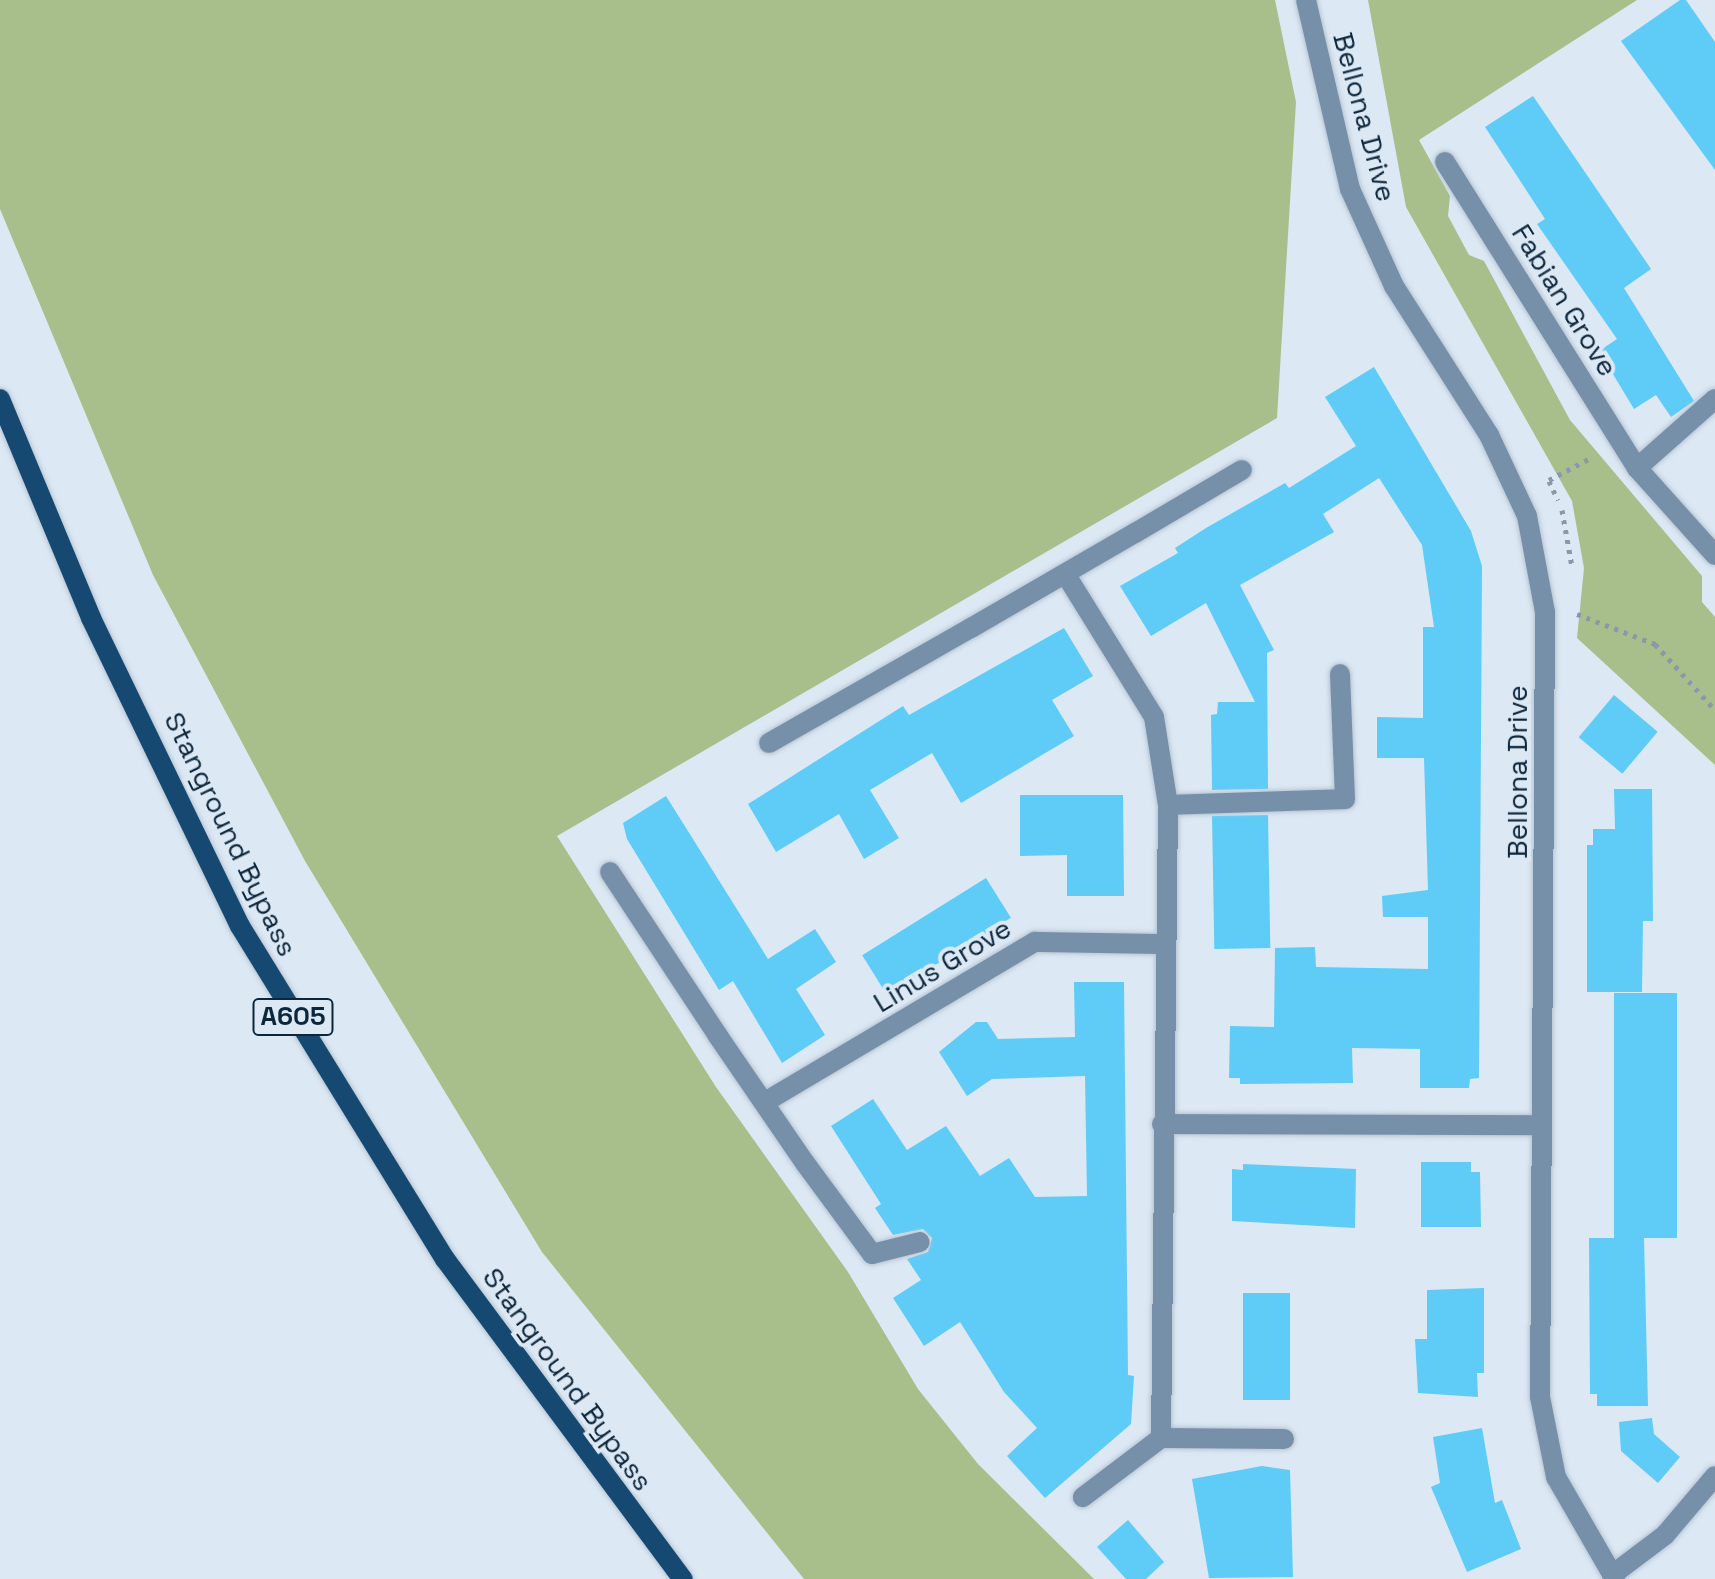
<!DOCTYPE html>
<style>
body{margin:0}
#map{position:relative;width:1715px;height:1579px;overflow:hidden;background:#dce8f4;font-family:"Space Grotesk",sans-serif}
div>[style]{position:absolute}
.green>*{inset:0;background:#a8bf8b}
.building>*{inset:0;background:#5eccf7;transform-origin:0 0}
.path>*{height:5px;margin-top:-2.5px;transform-origin:0;background:repeating-linear-gradient(90deg,#8899a9 0 4px,transparent 0 10px)}
.roads{filter:drop-shadow(0 0 2px #b7c5d3) drop-shadow(0 0 2px #b7c5d3)}
.service>*{height:20px;margin:-10px;padding:0 10px;transform-origin:10px;border-radius:10px;background:#7790a9}
.minor>*{height:20px;margin:-10px;padding:0 10px;transform-origin:10px;border-radius:10px;background:#7790a9}
.primary>*{height:20px;margin:-10px;padding:0 10px;transform-origin:10px;border-radius:10px;background:#164972}
span{translate:-50% -50%;white-space:nowrap;text-align:center;line-height:1.15;-webkit-text-stroke:8px #dce8f4;paint-order:stroke}
.shield-label span{padding:2px 6px;background:#dce8f4;border:2px solid;border-radius:6px;-webkit-text-stroke-width:0}
.shield-label{font-size:26px;color:#0c263c;font-weight:700}
.street-label{font-size:28px;color:#0c263c}
</style>
<div id="map">
<div class="green">
<div style="clip-path:polygon(0 0,1275px 0,1296px 102px,1277px 418px,557px 836px,716px 1087px,848px 1272px,918px 1389px,978px 1464px,1094px 1579px,804px 1579px,542px 1252px,305px 861px,153px 575px,0 209px)"></div>
<div style="clip-path:polygon(1368px 0,1637px 0,1419px 140px,1450px 196px,1448px 216px,1469px 255px,1484px 261px,1570px 420px,1702px 576px,1702px 602px,1715px 617px,1715px 765px,1577px 638px,1584px 568px,1572px 501px,1406px 207px)"></div>
</div>
<div class="building">
<div style="clip-path:polygon(1680px 0,1686px 0,1715px 42px,1715px 170px,1621px 41px)"></div>
<div style="clip-path:polygon(1533px 96px,1651px 269px,1624px 288px,1694px 401px,1671px 417px,1656px 395px,1634px 409px,1599px 351px,1617px 339px,1537px 224px,1545px 219px,1485px 127px)"></div>
<div style="clip-path:polygon(1374px 367px,1471px 531px,1482px 566px,1479px 1078px,1470px 1079px,1469px 1088px,1420px 1088px,1420px 1049px,1352px 1048px,1353px 1083px,1240px 1084px,1240px 1078px,1229px 1078px,1230px 1026px,1274px 1027px,1275px 948px,1315px 947px,1316px 967px,1428px 969px,1428px 917px,1383px 917px,1382px 896px,1428px 890px,1424px 758px,1377px 758px,1377px 717px,1423px 718px,1423px 627px,1434px 627px,1422px 545px,1379px 478px,1323px 514px,1334px 532px,1240px 585px,1274px 650px,1267px 653px,1268px 789px,1212px 790px,1211px 715px,1217px 714px,1218px 702px,1255px 702px,1206px 603px,1151px 636px,1120px 586px,1178px 553px,1175px 548px,1206px 528px,1285px 483px,1289px 488px,1356px 446px,1325px 397px)"></div>
<div style="clip-path:polygon(1064px 628px,1093px 676px,1052px 700px,1074px 736px,961px 803px,932px 753px,870px 790px,899px 838px,864px 859px,839px 814px,776px 852px,748px 804px,903px 706px,909px 715px)"></div>
<div style="left:1614px;top:695px;width:57px;height:55px;rotate:40deg"></div>
<div style="clip-path:polygon(1614px 789px,1652px 789px,1653px 921px,1643px 921px,1642px 992px,1587px 992px,1587px 845px,1593px 845px,1593px 829px,1615px 829px)"></div>
<div style="clip-path:polygon(1020px 795px,1123px 795px,1124px 896px,1067px 896px,1067px 855px,1020px 856px)"></div>
<div style="clip-path:polygon(666px 796px,768px 959px,815px 929px,836px 962px,796px 989px,825px 1035px,782px 1063px,733px 981px,719px 990px,627px 839px,623px 823px)"></div>
<div style="left:1268px;top:815px;width:133px;height:56px;rotate:89deg"></div>
<div style="left:986px;top:878px;width:47px;height:146px;rotate:58deg"></div>
<div style="clip-path:polygon(1074px 982px,1124px 982px,1128px 1375px,1134px 1376px,1131px 1424px,1045px 1498px,1007px 1456px,1037px 1428px,1004px 1392px,960px 1322px,924px 1346px,893px 1298px,921px 1280px,907px 1259px,928px 1252px,932px 1238px,923px 1229px,893px 1235px,875px 1208px,881px 1204px,831px 1126px,873px 1099px,907px 1150px,946px 1126px,980px 1176px,1009px 1158px,1035px 1197px,1087px 1196px,1085px 1076px,992px 1079px,967px 1096px,939px 1052px,976px 1022px,987px 1022px,998px 1039px,1075px 1037px)"></div>
<div style="left:1614px;top:993px;width:63px;height:245px"></div>
<div style="clip-path:polygon(1421px 1162px,1471px 1162px,1471px 1172px,1480px 1172px,1481px 1227px,1421px 1227px)"></div>
<div style="clip-path:polygon(1243px 1164px,1356px 1169px,1355px 1228px,1232px 1221px,1232px 1169px,1243px 1170px)"></div>
<div style="clip-path:polygon(1589px 1238px,1644px 1238px,1648px 1406px,1597px 1406px,1597px 1394px,1590px 1394px)"></div>
<div style="clip-path:polygon(1484px 1288px,1484px 1373px,1477px 1373px,1478px 1397px,1418px 1393px,1415px 1339px,1427px 1339px,1427px 1290px)"></div>
<div style="left:1290px;top:1293px;width:107px;height:47px;rotate:90deg"></div>
<div style="clip-path:polygon(1652px 1418px,1654px 1434px,1680px 1457px,1658px 1483px,1621px 1451px,1619px 1422px)"></div>
<div style="clip-path:polygon(1482px 1428px,1495px 1503px,1502px 1500px,1521px 1549px,1467px 1572px,1431px 1487px,1440px 1483px,1433px 1437px)"></div>
<div style="clip-path:polygon(1262px 1466px,1290px 1470px,1293px 1577px,1209px 1578px,1192px 1479px)"></div>
<div style="clip-path:polygon(1128px 1520px,1164px 1562px,1146px 1579px,1126px 1579px,1097px 1547px)"></div>
</div>
<div class="path">
<div style="left:1549px;top:480px;width:49px;rotate:-28.1deg"></div>
<div style="left:1549px;top:481px;width:21px;rotate:65deg"></div>
<div style="left:1562px;top:510px;width:58px;rotate:80deg"></div>
<div style="left:1577px;top:614px;width:84px;rotate:21deg"></div>
<div style="left:1655px;top:644px;width:89px;rotate:47.7deg"></div>
</div>
<div class="roads">
<div class="service">
<div style="left:1135px;top:533px;width:124px;rotate:-30.5deg"></div>
<div style="left:769px;top:743px;width:232px;rotate:-29.7deg"></div>
<div style="left:610px;top:872px;width:196px;rotate:56.6deg"></div>
<div style="left:805px;top:1163px;width:113px;rotate:53.6deg"></div>
<div style="left:872px;top:1254px;width:49px;rotate:-14deg"></div>
</div>
<div class="minor">
<div style="left:1306px;top:0;width:194px;rotate:76.9deg"></div>
<div style="left:1350px;top:189px;width:107px;rotate:65.6deg"></div>
<div style="left:1394px;top:286px;width:177px;rotate:57.5deg"></div>
<div style="left:1489px;top:435px;width:89px;rotate:64.9deg"></div>
<div style="left:1527px;top:516px;width:98px;rotate:79.4deg"></div>
<div style="left:1545px;top:612px;width:785px;rotate:90.36deg"></div>
<div style="left:1540px;top:1397px;width:82px;rotate:78.7deg"></div>
<div style="left:1556px;top:1477px;width:118px;rotate:60deg"></div>
<div style="left:1445px;top:162px;width:361px;rotate:57.9deg"></div>
<div style="left:1637px;top:468px;width:117px;rotate:48.1deg"></div>
<div style="left:1637px;top:468px;width:104px;rotate:-41.5deg"></div>
<div style="left:1066px;top:575px;width:167px;rotate:58.2deg"></div>
<div style="left:1154px;top:717px;width:89px;rotate:81deg"></div>
<div style="left:1168px;top:805px;width:633px;rotate:90.63deg"></div>
<div style="left:1161px;top:1438px;width:98px;rotate:142.9deg"></div>
<div style="left:971px;top:628px;width:190px;rotate:-30.1deg"></div>
<div style="left:1168px;top:805px;width:177px;rotate:-1.9deg"></div>
<div style="left:1345px;top:799px;width:125px;rotate:-92.3deg"></div>
<div style="left:718px;top:1036px;width:154px;rotate:55.6deg"></div>
<div style="left:765px;top:1102px;width:314px;rotate:-30.7deg"></div>
<div style="left:1035px;top:942px;width:130px;rotate:0.9deg"></div>
<div style="left:1162px;top:1124px;width:380px;rotate:0.2deg"></div>
<div style="left:1161px;top:1438px;width:123px;rotate:0.5deg"></div>
<div style="left:1612px;top:1575px;width:66px;rotate:-37deg"></div>
<div style="left:1665px;top:1535px;width:77px;rotate:-49.7deg"></div>
</div>
<div class="primary">
<div style="left:0;top:399px;width:237px;rotate:67.4deg"></div>
<div style="left:91px;top:618px;width:342px;rotate:64.2deg"></div>
<div style="left:240px;top:926px;width:391px;rotate:58.4deg"></div>
<div style="left:445px;top:1259px;width:399px;rotate:53.4deg"></div>
</div>
</div>
<div class="shield-label">
<span style="left:293px;top:1017px">A605</span>
</div>
<div class="street-label">
<span style="left:1365px;top:117px;rotate:75deg">Bellona Drive</span>
<span style="left:1565px;top:300px;rotate:58deg">Fabian Grove</span>
<span style="left:1517px;top:772px;rotate:-90deg">Bellona Drive</span>
<span style="left:231px;top:834px;rotate:64deg">Stanground Bypass</span>
<span style="left:942px;top:965px;rotate:-31deg">Linus Grove</span>
<span style="left:568px;top:1379px;rotate:54deg">Stanground Bypass</span>
</div>
</div>
